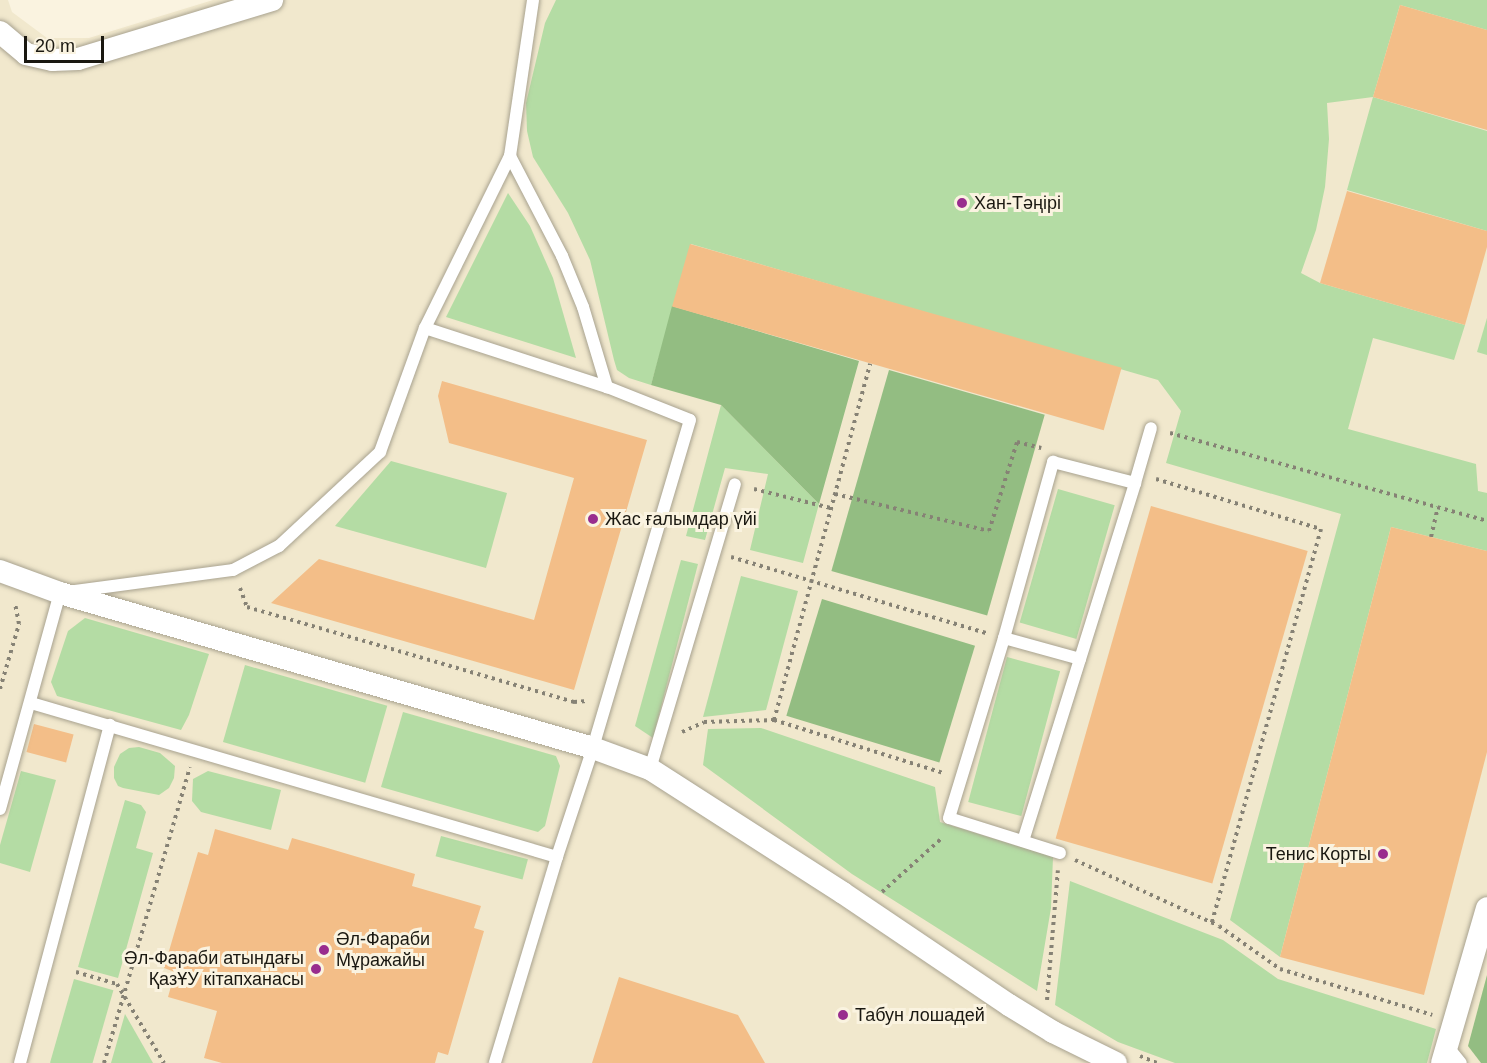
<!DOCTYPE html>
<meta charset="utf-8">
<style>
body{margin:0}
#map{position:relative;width:1487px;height:1063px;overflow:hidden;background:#faf3e0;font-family:Arial,sans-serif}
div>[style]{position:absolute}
.built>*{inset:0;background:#f1e8cd}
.green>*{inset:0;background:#b4dca4;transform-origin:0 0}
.forest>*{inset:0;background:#93bd82;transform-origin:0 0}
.building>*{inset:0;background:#f3be88;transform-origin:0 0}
.path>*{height:4px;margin-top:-2px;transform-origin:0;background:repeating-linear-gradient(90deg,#868275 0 3px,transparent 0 7.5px)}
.roads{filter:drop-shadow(0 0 2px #a8a28f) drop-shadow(0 0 2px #a8a28f)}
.lane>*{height:12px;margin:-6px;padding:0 6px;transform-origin:6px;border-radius:6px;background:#fff}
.street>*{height:22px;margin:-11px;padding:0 11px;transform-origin:11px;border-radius:11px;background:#fff}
.dots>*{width:16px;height:16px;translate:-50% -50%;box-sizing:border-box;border:3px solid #faf3e0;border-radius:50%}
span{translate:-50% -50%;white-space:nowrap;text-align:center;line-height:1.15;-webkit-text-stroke:6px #faf3e0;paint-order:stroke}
.poi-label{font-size:18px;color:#1a1811}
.left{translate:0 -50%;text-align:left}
.right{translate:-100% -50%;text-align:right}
.scale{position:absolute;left:24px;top:36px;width:80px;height:27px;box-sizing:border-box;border:3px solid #1a1811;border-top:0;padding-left:8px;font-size:18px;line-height:21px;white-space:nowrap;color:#1a1811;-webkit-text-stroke:4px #faf3e0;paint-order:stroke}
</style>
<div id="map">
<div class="built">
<div style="clip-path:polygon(0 0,8px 0,12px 12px,47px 38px,89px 38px,213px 0,1487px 0,1487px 1063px,0 1063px)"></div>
</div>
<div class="green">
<div style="clip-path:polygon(556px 0,1487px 0,1487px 30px,1400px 5px,1373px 97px,1487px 131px,1487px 231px,1347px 190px,1373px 97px,1327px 103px,1329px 139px,1325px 187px,1316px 230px,1301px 273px,1320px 283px,1465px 325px,1454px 360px,1373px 338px,1348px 429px,1476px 464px,1478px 491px,1487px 493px,1487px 551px,1391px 527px,1280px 957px,1230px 920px,1341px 514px,1166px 463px,1181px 411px,1158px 380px,691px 244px,651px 385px,629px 378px,617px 370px,614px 360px,590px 260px,568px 213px,533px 157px,527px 131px,526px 103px,545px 23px)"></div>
<div style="clip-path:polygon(508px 193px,530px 226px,553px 278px,576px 358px,446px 317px)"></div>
<div style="clip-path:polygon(1487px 318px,1487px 355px,1477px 352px)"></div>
<div style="clip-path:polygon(721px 405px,819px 504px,803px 563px,750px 550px,768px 474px,725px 468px,705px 540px,686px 536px)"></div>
<div style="clip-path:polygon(391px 461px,507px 493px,486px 568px,335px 526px)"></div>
<div style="left:1058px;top:489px;width:59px;height:139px;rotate:16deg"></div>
<div style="clip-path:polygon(681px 560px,698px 564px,653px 738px,635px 726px)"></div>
<div style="clip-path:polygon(741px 576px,798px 591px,766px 710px,703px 717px)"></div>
<div style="clip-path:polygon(85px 618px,209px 654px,189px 715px,181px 730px,57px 696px,51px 682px,68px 631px)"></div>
<div style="left:1007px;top:657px;width:55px;height:150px;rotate:15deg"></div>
<div style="left:245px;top:665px;width:148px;height:80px;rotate:16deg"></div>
<div style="clip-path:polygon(403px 712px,556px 756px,560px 766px,545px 826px,538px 832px,381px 787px)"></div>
<div style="clip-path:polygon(761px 728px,935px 787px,940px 822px,1053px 857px,1051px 908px,1037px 991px,852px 874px,703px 765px,708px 729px)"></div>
<div style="clip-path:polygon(139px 747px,160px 753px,175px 766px,174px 778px,169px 788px,159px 795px,123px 788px,118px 786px,114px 778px,114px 767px,120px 754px,129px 748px)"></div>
<div style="clip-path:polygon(21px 771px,56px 780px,30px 872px,0 863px,0 845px)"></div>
<div style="clip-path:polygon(208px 771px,281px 790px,271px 830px,201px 812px,192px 801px,193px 779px)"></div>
<div style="clip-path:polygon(125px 800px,141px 805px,146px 812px,136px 848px,153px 853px,118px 978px,78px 967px)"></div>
<div style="left:441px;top:836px;width:90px;height:21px;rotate:15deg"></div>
<div style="clip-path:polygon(1070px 881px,1223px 940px,1278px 979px,1436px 1029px,1427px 1063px,1175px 1063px,1118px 1042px,1055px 1005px)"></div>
<div style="left:74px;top:979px;width:41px;height:87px;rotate:16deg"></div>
<div style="clip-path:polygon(125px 1014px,153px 1063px,111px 1063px)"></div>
</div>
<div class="forest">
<div style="clip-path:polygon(672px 306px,859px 361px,819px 504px,721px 405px,651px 385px)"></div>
<div style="left:889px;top:370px;width:162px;height:209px;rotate:16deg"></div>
<div style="left:822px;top:599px;width:160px;height:122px;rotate:17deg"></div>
<div style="clip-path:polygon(1487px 975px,1487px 1063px,1481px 1063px,1468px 1046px)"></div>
</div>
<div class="building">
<div style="clip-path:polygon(1400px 5px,1487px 30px,1487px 130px,1373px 97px)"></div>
<div style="clip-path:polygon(1347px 191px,1487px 231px,1487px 247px,1465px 325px,1320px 283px)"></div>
<div style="left:690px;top:244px;width:449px;height:65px;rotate:16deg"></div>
<div style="clip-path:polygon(442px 381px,647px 440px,574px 690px,271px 603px,319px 559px,534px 620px,574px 478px,449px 443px,438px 396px)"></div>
<div style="left:1151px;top:506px;width:163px;height:346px;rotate:16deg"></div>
<div style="clip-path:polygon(1391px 527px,1487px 551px,1487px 752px,1424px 995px,1280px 957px)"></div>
<div style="left:34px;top:724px;width:41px;height:29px;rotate:15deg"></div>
<div style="clip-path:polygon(215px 829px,288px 850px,292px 838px,324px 847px,415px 874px,412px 886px,481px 906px,474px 928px,484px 931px,448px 1055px,438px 1052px,435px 1063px,222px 1063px,204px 1058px,217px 1011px,168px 997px,175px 972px,164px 968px,198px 852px,208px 855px)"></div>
<div style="clip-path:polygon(619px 977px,738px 1015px,765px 1063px,592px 1063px)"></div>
</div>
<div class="path">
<div style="left:1170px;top:433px;width:329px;rotate:15.5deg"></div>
<div style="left:1156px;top:479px;width:172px;rotate:16.9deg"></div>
<div style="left:1321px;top:529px;width:409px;rotate:105.5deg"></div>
<div style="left:754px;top:489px;width:79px;rotate:13.9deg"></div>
<div style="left:835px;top:494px;width:158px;rotate:13.5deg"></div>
<div style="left:989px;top:531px;width:93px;rotate:-72.5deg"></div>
<div style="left:1017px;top:442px;width:25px;rotate:14deg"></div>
<div style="left:1431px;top:537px;width:31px;rotate:-77deg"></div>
<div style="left:731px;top:557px;width:266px;rotate:16.6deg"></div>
<div style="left:240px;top:588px;width:20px;rotate:70deg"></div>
<div style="left:247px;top:607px;width:341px;rotate:16.2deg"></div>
<div style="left:574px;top:702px;width:13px;rotate:-4deg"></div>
<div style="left:0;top:689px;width:68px;rotate:-73.7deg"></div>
<div style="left:19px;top:624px;width:21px;rotate:-101deg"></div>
<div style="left:774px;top:720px;width:369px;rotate:-74.9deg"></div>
<div style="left:682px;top:732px;width:24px;rotate:-24deg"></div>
<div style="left:704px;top:722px;width:70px;rotate:-1.6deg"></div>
<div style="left:774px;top:720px;width:177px;rotate:17.4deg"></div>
<div style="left:1075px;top:860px;width:158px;rotate:24.6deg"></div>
<div style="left:1219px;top:926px;width:75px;rotate:35.2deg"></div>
<div style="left:1280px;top:969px;width:159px;rotate:16.8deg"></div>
<div style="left:882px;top:892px;width:82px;rotate:-42deg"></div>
<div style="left:76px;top:972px;width:43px;rotate:16.3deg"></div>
<div style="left:117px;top:984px;width:92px;rotate:59.3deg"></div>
<div style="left:1047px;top:1000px;width:130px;rotate:-85.2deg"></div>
<div style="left:1140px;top:1056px;width:18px;rotate:22deg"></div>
<div style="left:104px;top:1063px;width:308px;rotate:-73.8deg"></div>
</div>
<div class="roads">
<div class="lane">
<div style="left:510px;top:156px;width:113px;rotate:62.5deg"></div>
<div style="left:562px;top:256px;width:55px;rotate:67.6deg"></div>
<div style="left:583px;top:307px;width:84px;rotate:73.3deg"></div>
<div style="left:425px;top:328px;width:191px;rotate:18deg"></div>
<div style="left:607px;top:387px;width:89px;rotate:21.7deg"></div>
<div style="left:690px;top:420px;width:342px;rotate:106.5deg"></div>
<div style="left:593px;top:748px;width:115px;rotate:108.3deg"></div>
<div style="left:1004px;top:638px;width:79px;rotate:15.4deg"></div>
<div style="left:31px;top:703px;width:548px;rotate:16.32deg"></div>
<div style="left:557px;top:857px;width:215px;rotate:106.8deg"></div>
<div style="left:650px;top:769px;width:297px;rotate:-73.4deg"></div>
<div style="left:0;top:809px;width:224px;rotate:-74.5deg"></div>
<div style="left:60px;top:593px;width:175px;rotate:-7.6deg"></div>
<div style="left:233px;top:570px;width:52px;rotate:-27.6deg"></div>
<div style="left:279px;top:546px;width:138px;rotate:-42.9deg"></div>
<div style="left:380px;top:452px;width:132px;rotate:-70.1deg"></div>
<div style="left:425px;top:328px;width:192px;rotate:-63.7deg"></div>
<div style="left:510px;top:156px;width:158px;rotate:-81.6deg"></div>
<div style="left:1023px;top:841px;width:375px;rotate:-72.6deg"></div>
<div style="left:1060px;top:853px;width:116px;rotate:-162.5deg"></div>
<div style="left:949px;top:818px;width:188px;rotate:-73deg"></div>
<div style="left:1004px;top:638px;width:183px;rotate:-74.4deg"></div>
<div style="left:1053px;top:462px;width:85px;rotate:14.4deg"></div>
<div style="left:1135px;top:483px;width:57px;rotate:-73.8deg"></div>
<div style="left:1447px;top:1046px;width:22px;rotate:51deg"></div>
<div style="left:20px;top:1063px;width:350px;rotate:-75.1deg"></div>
</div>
<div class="street">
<div style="left:0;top:32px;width:34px;rotate:40deg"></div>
<div style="left:26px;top:54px;width:27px;rotate:13deg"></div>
<div style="left:52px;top:60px;width:26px;rotate:-2deg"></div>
<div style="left:78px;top:59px;width:203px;rotate:-16.9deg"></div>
<div style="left:0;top:571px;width:64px;rotate:20.1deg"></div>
<div style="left:60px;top:593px;width:555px;rotate:16.21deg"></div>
<div style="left:593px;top:748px;width:61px;rotate:20.2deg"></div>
<div style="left:650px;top:769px;width:229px;rotate:32.7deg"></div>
<div style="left:843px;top:893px;width:200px;rotate:34deg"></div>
<div style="left:1009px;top:1005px;width:52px;rotate:31.5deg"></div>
<div style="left:1053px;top:1032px;width:70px;rotate:26.2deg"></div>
<div style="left:1442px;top:1063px;width:161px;rotate:-73.8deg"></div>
</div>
</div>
<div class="dots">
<div style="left:962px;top:203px;background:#992d8e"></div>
<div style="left:593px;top:519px;background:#992d8e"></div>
<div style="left:1383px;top:854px;background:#992d8e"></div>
<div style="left:324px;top:950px;background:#992d8e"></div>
<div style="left:316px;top:969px;background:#992d8e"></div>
<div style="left:843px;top:1015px;background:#992d8e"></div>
</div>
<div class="poi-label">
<span class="left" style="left:974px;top:203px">Хан-Тәңірі</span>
<span class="left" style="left:605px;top:519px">Жас ғалымдар үйі</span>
<span class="right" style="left:1371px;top:854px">Тенис Корты</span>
<span class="left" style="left:336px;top:950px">Әл-Фараби<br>Мұражайы</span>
<span class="right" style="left:304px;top:969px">Әл-Фараби атындағы<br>ҚазҰУ кітапханасы</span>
<span class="left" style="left:855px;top:1015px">Табун лошадей</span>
</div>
<div class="scale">20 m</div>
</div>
